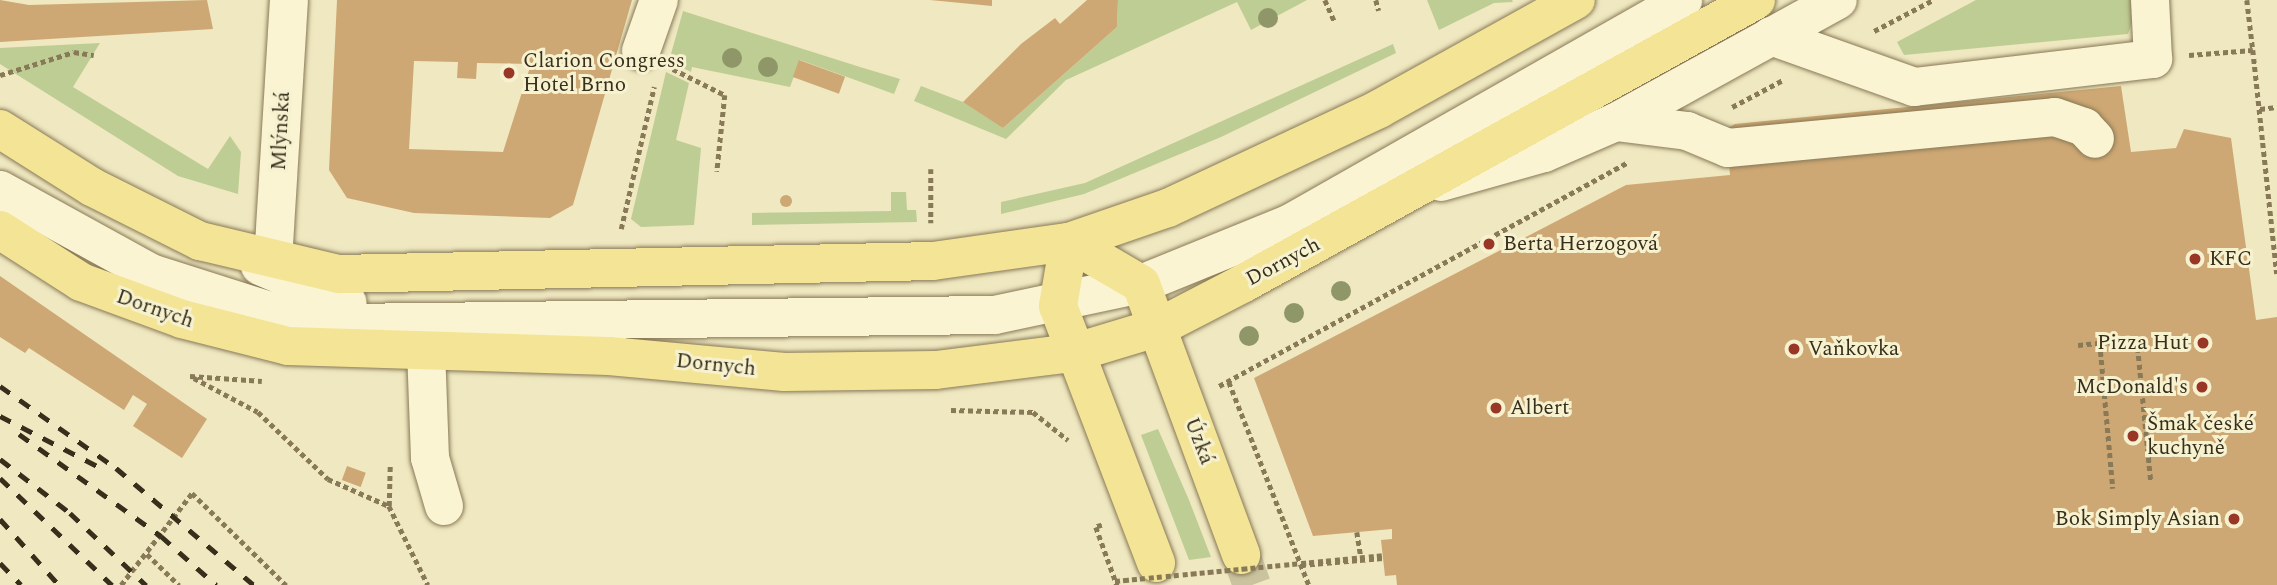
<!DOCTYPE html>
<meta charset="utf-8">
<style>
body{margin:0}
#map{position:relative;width:2277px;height:585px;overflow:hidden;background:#efe8c0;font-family:Spectral,serif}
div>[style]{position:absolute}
.green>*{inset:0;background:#becd94}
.building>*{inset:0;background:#cea874;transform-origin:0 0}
.round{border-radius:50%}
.major-tunnel>*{height:38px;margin-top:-19px;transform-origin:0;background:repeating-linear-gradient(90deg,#cac39f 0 38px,transparent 0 57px)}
.path>*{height:4.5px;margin-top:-2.25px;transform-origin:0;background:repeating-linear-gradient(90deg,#887957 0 5px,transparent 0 8.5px)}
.roads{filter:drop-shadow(0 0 2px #887957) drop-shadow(0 0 2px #887957)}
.minor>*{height:38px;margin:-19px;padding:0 19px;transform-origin:19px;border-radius:19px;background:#faf4d3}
.major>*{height:38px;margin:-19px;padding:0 19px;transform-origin:19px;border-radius:19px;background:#f4e596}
.rail>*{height:5px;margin-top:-2.5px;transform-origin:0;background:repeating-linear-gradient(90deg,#372e1c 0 12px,transparent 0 24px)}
.path-bridge>*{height:4.5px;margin-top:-2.25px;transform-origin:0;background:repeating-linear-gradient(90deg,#887957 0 5px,transparent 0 8.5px)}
.trees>*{width:20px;height:20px;margin:-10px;border-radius:50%;background:#8f9769}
.dots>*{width:19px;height:19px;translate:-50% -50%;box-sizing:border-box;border:4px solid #f6f1cf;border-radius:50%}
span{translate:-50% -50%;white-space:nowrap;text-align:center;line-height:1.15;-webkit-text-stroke:6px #f6f1cf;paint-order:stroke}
.poi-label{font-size:21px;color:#372e1c}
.left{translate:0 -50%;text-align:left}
.right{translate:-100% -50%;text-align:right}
.street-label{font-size:21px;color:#372e1c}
</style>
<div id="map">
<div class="green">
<div style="clip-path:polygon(1118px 0,1307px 0,1251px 30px,1237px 2px,1066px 80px,1006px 139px,914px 101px,921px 86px,984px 110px,1003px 128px,1117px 27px)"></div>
<div style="clip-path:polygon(1427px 0,1512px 0,1513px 2px,1494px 3px,1439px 30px)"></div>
<div style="clip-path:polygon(1976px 0,2140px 0,2128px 34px,1904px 55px,1897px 42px)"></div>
<div style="clip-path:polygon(683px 11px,860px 67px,900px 79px,894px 94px,800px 60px,790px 87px,692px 67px,691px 72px,669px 61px)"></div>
<div style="clip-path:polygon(100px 43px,73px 87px,208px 169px,230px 136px,241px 152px,238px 194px,178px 176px,0 64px,0 48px)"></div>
<div style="clip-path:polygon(1393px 44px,1396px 53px,1221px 137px,1084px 194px,1001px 214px,1001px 202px,1085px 183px)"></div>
<div style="clip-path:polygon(666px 72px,689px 83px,676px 140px,701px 148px,694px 225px,641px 227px,631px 219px)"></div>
<div style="clip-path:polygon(891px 192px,906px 192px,907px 210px,916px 210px,917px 222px,752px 225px,752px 213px,891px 211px)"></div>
<div style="clip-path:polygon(1158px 429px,1189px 500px,1211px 557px,1189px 560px,1141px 435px)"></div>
</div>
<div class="building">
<div style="clip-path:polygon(0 0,29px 5px,207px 0,213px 29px,0 42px)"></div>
<div style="clip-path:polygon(evenodd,337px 0,632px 0,573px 205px,550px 218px,414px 213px,347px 198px,329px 170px,337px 0,414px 61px,458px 62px,457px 78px,476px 79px,477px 63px,531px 64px,503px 152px,409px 149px,414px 61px)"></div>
<div style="clip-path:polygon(930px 0,992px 0,992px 6px)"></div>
<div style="clip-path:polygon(1087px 0,1118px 0,1117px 27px,1003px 128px,963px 102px,1021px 44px,1055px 18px,1060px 24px)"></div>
<div style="left:799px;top:60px;width:49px;height:18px;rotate:20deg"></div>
<div style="clip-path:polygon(2121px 86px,2131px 152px,2176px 148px,2184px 129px,2231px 138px,2256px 320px,2277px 317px,2277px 585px,1397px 585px,1396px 575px,1385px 576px,1381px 540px,1392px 539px,1392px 529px,1313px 536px,1254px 378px,1626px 185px,1730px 175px,1726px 129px,1735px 124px)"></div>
<div class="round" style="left:780px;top:195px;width:12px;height:12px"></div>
<div style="clip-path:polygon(0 276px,207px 419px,182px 458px,133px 426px,147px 404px,133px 395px,124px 410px,29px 348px,25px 353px,0 337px)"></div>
<div style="left:347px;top:466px;width:20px;height:15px;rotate:20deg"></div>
</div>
<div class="major-tunnel">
<div style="left:1241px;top:555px;width:32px;rotate:70deg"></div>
</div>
<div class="path">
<div style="left:1325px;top:0;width:24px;rotate:66deg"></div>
<div style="left:1376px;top:0;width:11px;rotate:75deg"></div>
<div style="left:2247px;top:0;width:50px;rotate:83.2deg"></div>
<div style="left:1874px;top:31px;width:67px;rotate:-27.7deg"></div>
<div style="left:2189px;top:55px;width:64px;rotate:-4.5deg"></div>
<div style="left:2253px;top:50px;width:225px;rotate:83.9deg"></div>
<div style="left:673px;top:69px;width:58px;rotate:26.6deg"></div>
<div style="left:725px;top:95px;width:77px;rotate:95.9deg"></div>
<div style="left:0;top:75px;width:77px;rotate:-17.3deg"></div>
<div style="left:74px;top:52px;width:20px;rotate:9deg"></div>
<div style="left:1732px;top:107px;width:58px;rotate:-27.9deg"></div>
<div style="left:2260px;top:109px;width:17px;rotate:-7deg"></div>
<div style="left:931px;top:169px;width:54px;rotate:90deg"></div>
<div style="left:621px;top:229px;width:146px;rotate:-76.9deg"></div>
<div style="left:2100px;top:343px;width:146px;rotate:84.9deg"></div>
<div style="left:2078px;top:345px;width:59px;rotate:-5.8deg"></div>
<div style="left:2137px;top:339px;width:144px;rotate:84.4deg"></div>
<div style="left:190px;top:376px;width:72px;rotate:4deg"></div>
<div style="left:194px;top:378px;width:72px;rotate:28deg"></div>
<div style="left:258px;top:412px;width:97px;rotate:43.7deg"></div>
<div style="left:328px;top:479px;width:67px;rotate:23.9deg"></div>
<div style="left:389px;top:506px;width:88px;rotate:63.7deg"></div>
<div style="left:1229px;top:382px;width:218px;rotate:68.5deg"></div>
<div style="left:1219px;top:386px;width:466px;rotate:-28.7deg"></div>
<div style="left:951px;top:410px;width:82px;rotate:1.4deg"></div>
<div style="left:1033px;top:412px;width:45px;rotate:38.7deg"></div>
<div style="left:389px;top:506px;width:41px;rotate:-88.6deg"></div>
<div style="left:1102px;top:525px;width:6px;rotate:162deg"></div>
<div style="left:1096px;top:527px;width:62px;rotate:70.1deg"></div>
<div style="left:1357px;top:532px;width:25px;rotate:81deg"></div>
<div style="left:147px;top:554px;width:45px;rotate:44.1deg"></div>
<div style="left:1301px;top:565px;width:82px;rotate:-4.9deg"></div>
<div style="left:121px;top:585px;width:116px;rotate:-52.3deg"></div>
<div style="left:192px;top:493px;width:132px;rotate:44.4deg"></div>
</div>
<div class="roads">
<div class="minor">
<div style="left:1771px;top:36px;width:152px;rotate:19.6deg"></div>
<div style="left:1914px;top:87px;width:241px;rotate:-6.7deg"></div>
<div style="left:2153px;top:59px;width:59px;rotate:-92.9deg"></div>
<div style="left:641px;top:51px;width:54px;rotate:-70.6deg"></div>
<div style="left:1616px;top:122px;width:72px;rotate:7.2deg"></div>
<div style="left:1687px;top:131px;width:44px;rotate:22.5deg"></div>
<div style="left:1728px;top:148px;width:328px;rotate:-5.4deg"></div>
<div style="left:2055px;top:117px;width:31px;rotate:19deg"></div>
<div style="left:2084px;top:127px;width:16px;rotate:47deg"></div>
<div style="left:1441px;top:182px;width:107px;rotate:-15.7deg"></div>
<div style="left:1544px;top:153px;width:78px;rotate:-23.3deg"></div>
<div style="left:1616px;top:122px;width:253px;rotate:-28.8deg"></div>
<div style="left:0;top:190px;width:172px;rotate:28.8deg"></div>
<div style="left:151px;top:273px;width:122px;rotate:17.7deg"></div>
<div style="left:267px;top:310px;width:79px;rotate:9.5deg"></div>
<div style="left:345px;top:323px;width:650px;rotate:-0.71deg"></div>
<div style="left:995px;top:315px;width:149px;rotate:-12deg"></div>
<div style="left:1141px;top:284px;width:162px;rotate:-22.1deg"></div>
<div style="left:1291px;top:223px;width:451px;rotate:-29.6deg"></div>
<div style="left:273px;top:261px;width:261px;rotate:-86.5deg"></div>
<div style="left:260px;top:266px;width:95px;rotate:22.8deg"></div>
<div style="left:426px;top:349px;width:109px;rotate:87.9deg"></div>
<div style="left:430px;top:458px;width:50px;rotate:73.7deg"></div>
</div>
<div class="major">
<div style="left:0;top:129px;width:109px;rotate:32.2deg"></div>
<div style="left:92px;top:187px;width:121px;rotate:26.6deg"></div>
<div style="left:200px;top:241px;width:143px;rotate:13.4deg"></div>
<div style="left:339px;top:274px;width:594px;rotate:-1.25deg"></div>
<div style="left:933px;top:261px;width:137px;rotate:-8deg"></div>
<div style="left:1069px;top:242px;width:105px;rotate:-19deg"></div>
<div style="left:1168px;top:208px;width:233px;rotate:-25.1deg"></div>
<div style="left:1379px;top:109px;width:225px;rotate:-29deg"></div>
<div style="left:0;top:230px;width:96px;rotate:32.7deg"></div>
<div style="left:81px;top:282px;width:108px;rotate:20.1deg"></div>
<div style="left:182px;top:319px;width:109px;rotate:14.3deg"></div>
<div style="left:288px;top:346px;width:321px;rotate:1.8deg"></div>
<div style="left:609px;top:356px;width:176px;rotate:5.2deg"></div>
<div style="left:784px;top:372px;width:152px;rotate:-0.8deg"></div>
<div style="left:936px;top:370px;width:138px;rotate:-7.1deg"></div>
<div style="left:1073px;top:353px;width:90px;rotate:-16.8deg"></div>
<div style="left:1159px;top:327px;width:96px;rotate:-27.4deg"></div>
<div style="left:1244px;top:283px;width:585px;rotate:-28.93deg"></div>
<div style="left:1069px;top:242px;width:83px;rotate:30.3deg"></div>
<div style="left:1141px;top:284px;width:289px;rotate:69.7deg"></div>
<div style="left:1069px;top:242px;width:65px;rotate:99.8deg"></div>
<div style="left:1058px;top:306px;width:275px;rotate:69.1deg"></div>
</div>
</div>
<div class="rail">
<div style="left:0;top:386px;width:142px;rotate:35.3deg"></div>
<div style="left:116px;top:468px;width:181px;rotate:40.3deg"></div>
<div style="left:0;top:416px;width:118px;rotate:27.2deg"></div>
<div style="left:19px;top:434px;width:175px;rotate:35.7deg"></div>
<div style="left:161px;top:536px;width:74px;rotate:41.7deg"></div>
<div style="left:0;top:459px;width:88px;rotate:37.6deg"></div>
<div style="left:70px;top:513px;width:105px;rotate:43.5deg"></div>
<div style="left:0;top:478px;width:155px;rotate:43.7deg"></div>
<div style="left:0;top:519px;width:89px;rotate:48.2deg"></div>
<div style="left:0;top:563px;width:30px;rotate:46deg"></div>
</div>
<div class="path-bridge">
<div style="left:1115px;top:581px;width:269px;rotate:-5.5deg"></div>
</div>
<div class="trees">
<div style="left:1268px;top:18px"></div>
<div style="left:732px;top:58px"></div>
<div style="left:768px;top:67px"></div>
<div style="left:1341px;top:291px"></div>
<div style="left:1294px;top:313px"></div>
<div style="left:1249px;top:336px"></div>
</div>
<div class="dots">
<div style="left:509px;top:73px;background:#993726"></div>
<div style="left:1489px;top:244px;background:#993726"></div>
<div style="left:2195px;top:259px;background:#993726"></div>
<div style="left:2203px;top:343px;background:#993726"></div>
<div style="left:1794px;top:349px;background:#993726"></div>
<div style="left:2202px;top:387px;background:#993726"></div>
<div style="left:1496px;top:408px;background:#993726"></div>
<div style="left:2133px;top:436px;background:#993726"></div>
<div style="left:2234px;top:519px;background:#993726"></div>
</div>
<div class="poi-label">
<span class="left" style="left:523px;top:73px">Clarion Congress<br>Hotel Brno</span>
<span class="left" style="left:1503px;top:244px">Berta Herzogová</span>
<span class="left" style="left:2209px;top:259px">KFC</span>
<span class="right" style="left:2189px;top:343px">Pizza Hut</span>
<span class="left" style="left:1808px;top:349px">Vaňkovka</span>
<span class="right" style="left:2188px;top:387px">McDonald's</span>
<span class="left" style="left:1510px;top:408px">Albert</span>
<span class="left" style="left:2147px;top:436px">Šmak české<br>kuchyně</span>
<span class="right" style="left:2220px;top:519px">Bok Simply Asian</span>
</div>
<div class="street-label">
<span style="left:281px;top:131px;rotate:-87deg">Mlýnská</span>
<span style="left:1283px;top:262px;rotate:-28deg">Dornych</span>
<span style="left:155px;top:309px;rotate:19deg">Dornych</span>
<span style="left:716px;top:365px;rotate:6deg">Dornych</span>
<span style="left:1199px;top:441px;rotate:69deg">Úzká</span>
</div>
</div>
